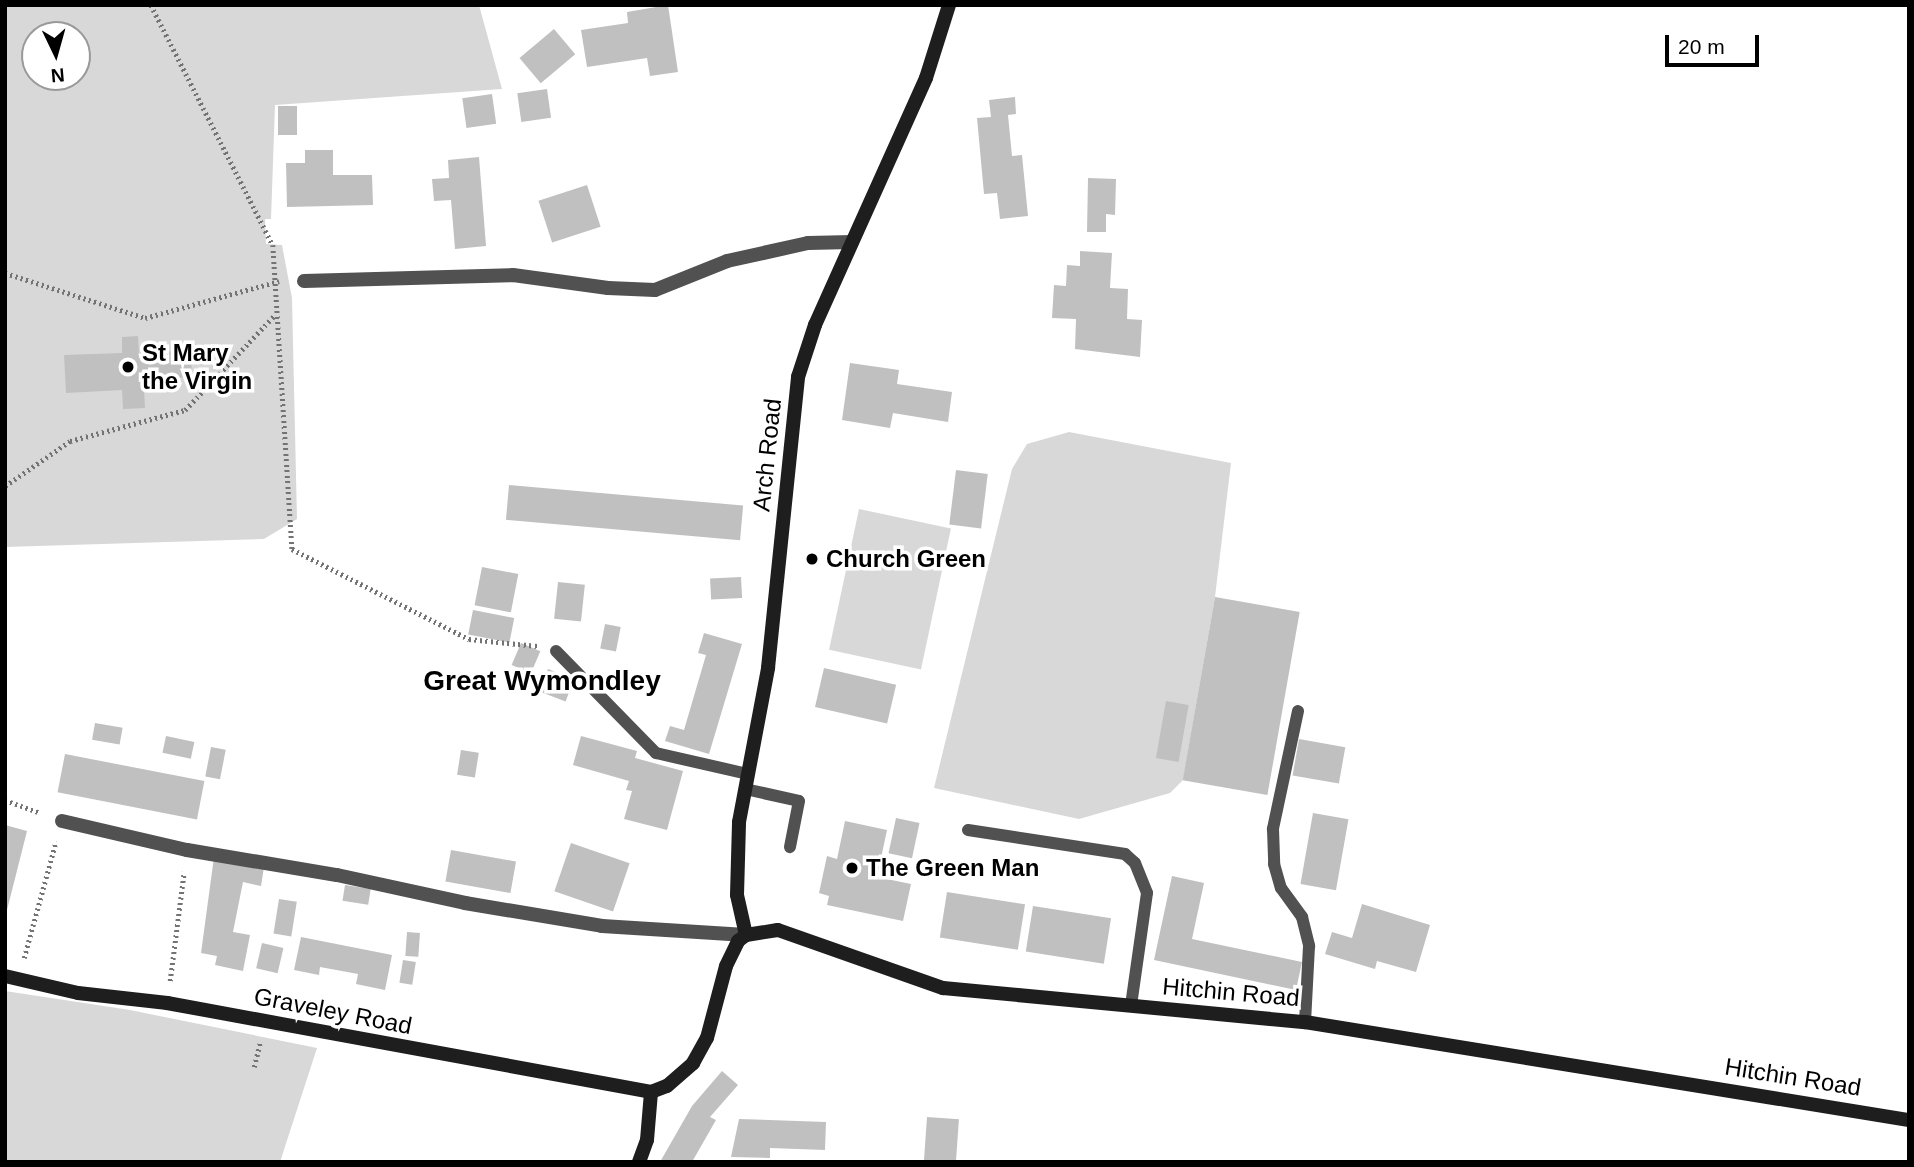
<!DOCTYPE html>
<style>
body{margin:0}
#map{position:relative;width:1914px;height:1167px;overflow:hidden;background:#fff;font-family:Arial,sans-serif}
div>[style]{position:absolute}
.green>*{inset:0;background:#d8d8d8;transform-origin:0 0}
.building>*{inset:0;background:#c0c0c0;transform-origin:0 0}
.path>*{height:4.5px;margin-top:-2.25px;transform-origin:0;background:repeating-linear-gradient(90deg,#737373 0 2px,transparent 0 5.5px)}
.lane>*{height:12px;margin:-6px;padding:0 6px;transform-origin:6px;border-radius:6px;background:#515151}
.street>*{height:14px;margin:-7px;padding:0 7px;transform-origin:7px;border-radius:7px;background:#515151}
.secondary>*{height:14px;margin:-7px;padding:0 7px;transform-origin:7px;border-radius:7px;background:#1e1e1e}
.dots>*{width:19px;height:19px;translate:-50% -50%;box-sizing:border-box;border:4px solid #fff;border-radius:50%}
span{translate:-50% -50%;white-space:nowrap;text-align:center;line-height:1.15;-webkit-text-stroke:7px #fff;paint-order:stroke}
.poi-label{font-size:24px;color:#000;font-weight:700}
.left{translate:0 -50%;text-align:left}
.street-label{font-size:24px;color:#000}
.quarter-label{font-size:28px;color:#000;font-weight:700}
.frame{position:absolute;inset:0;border:7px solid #000;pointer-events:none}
.north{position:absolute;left:21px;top:21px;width:70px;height:70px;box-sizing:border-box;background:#fff;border:2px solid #999;border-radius:50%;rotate:175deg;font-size:19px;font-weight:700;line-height:28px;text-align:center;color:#000}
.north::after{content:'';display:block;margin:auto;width:24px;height:32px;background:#000;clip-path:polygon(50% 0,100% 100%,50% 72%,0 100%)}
.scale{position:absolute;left:1665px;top:35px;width:94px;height:32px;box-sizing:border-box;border:4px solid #000;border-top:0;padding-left:9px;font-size:21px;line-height:24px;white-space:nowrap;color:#000;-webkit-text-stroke:5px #fff;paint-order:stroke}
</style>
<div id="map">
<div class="green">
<div style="clip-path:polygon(evenodd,5px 5px,479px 5px,502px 89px,275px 105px,271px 219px,265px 219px,266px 244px,282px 245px,292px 298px,297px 519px,264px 539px,5px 547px,5px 5px,35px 35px,77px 35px,77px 77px,35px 77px,35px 35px)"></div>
<div style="clip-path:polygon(1069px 432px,1231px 463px,1215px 597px,1183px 780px,1170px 793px,1079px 819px,934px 788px,1012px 469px,1027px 444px)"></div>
<div style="left:859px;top:509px;width:94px;height:144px;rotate:12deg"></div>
<div style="clip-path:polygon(5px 991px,130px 1010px,317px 1048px,280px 1162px,5px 1162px)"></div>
</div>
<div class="building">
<div style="clip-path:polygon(668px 5px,678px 72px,650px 76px,647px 58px,587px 67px,581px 30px,628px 23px,627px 12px)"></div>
<div style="left:554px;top:29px;width:33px;height:45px;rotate:50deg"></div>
<div style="left:547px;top:89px;width:29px;height:30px;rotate:82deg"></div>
<div style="left:492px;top:94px;width:30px;height:30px;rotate:82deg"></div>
<div style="clip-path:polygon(1015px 97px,1016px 114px,1008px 115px,1012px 156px,1022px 155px,1028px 216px,1000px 219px,997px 193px,984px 194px,977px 118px,991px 117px,989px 100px)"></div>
<div style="left:278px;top:106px;width:19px;height:29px"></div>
<div style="clip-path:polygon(305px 150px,333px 150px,333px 175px,372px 175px,373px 205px,287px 207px,286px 163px,305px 163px)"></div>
<div style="clip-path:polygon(479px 157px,486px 246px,455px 249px,451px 200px,434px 201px,432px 179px,449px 178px,448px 160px)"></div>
<div style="clip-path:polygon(1088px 178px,1116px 179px,1115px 215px,1106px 214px,1106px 232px,1087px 232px)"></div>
<div style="left:587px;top:185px;width:44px;height:51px;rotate:72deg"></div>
<div style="clip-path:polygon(1080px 251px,1112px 253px,1110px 288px,1128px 289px,1127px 319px,1142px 320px,1140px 357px,1075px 349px,1076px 319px,1052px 318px,1054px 285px,1066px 286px,1067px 265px,1080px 266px)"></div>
<div style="clip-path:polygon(138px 336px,139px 353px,174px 351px,175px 357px,191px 356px,192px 377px,175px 378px,176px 388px,144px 390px,145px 408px,123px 409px,122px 390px,66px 393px,64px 355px,122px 353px,122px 337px)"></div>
<div style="clip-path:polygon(850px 363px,899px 370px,897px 384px,952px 392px,948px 422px,893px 413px,890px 428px,842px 420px)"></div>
<div style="left:956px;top:470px;width:32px;height:55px;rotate:7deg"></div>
<div style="left:509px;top:485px;width:235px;height:35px;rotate:5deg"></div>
<div style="left:482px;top:567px;width:37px;height:39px;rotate:11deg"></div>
<div style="left:741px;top:577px;width:21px;height:31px;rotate:87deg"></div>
<div style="left:558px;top:582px;width:27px;height:37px;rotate:6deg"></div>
<div style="left:1215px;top:597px;width:86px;height:186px;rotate:10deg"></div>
<div style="left:473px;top:610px;width:42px;height:25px;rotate:11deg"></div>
<div style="left:605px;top:624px;width:16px;height:25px;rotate:11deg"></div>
<div style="clip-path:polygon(704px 633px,742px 644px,709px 754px,665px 741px,670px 726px,684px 730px,706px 655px,698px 653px)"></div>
<div style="left:521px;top:643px;width:21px;height:24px;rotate:23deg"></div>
<div style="left:824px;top:668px;width:74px;height:40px;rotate:13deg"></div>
<div style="left:548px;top:669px;width:28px;height:24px;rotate:21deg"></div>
<div style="left:1166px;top:701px;width:23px;height:58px;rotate:10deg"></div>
<div style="left:95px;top:723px;width:28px;height:17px;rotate:10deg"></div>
<div style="left:166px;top:736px;width:29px;height:17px;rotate:12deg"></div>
<div style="clip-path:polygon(581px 736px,637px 751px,635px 758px,683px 771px,667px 830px,624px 819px,632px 791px,626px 790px,629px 781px,573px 765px)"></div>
<div style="left:1299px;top:739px;width:47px;height:37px;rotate:10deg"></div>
<div style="left:211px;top:747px;width:15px;height:30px;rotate:11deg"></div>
<div style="left:461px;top:750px;width:18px;height:25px;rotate:9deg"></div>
<div style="left:65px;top:754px;width:142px;height:39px;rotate:11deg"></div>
<div style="left:1313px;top:813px;width:36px;height:72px;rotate:10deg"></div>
<div style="left:896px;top:818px;width:24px;height:36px;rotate:12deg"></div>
<div style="clip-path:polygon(845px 821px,887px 830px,877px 877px,911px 884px,903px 921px,827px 905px,829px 896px,819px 893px,827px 856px,837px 859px)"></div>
<div style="clip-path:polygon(5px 825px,27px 831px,6px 914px,5px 914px)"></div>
<div style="left:571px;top:843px;width:62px;height:51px;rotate:19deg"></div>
<div style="left:451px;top:850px;width:66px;height:32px;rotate:10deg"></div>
<div style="clip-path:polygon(214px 857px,264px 867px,261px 886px,243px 882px,233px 932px,250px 935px,243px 971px,215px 965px,217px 956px,201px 953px)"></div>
<div style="clip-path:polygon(1172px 876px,1204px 883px,1192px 939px,1302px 962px,1296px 990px,1154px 960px)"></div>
<div style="left:345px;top:885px;width:26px;height:16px;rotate:9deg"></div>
<div style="left:947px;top:892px;width:79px;height:46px;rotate:9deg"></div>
<div style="left:279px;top:899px;width:18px;height:35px;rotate:9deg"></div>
<div style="clip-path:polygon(1362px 904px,1430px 925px,1416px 972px,1377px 961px,1375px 969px,1325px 954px,1332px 932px,1352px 938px)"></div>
<div style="left:1033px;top:906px;width:79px;height:46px;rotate:9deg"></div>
<div style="left:407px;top:932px;width:13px;height:24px;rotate:4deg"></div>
<div style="clip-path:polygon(301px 937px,392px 955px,385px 990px,356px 984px,358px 974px,320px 967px,319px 975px,294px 970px)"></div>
<div style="left:262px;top:943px;width:22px;height:26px;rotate:13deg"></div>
<div style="left:403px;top:960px;width:13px;height:23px;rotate:9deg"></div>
<div style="clip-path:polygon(722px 1071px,738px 1085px,710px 1117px,716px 1120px,692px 1162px,660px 1162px,692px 1106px)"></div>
<div style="left:927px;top:1117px;width:32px;height:45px;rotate:4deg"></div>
<div style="clip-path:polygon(739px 1119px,826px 1122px,825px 1150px,770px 1148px,770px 1158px,731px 1157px)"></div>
</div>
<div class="path">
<div style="left:151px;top:5px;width:269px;rotate:63.1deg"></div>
<div style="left:273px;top:245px;width:305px;rotate:86.4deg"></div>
<div style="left:292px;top:549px;width:199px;rotate:27deg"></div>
<div style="left:469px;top:639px;width:69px;rotate:5.8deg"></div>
<div style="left:5px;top:273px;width:147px;rotate:17.8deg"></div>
<div style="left:145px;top:318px;width:139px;rotate:-15.4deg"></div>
<div style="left:5px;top:486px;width:79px;rotate:-34.7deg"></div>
<div style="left:70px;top:441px;width:119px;rotate:-15.1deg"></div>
<div style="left:185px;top:410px;width:129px;rotate:-46.6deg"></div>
<div style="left:5px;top:800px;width:38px;rotate:20deg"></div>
<div style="left:24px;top:958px;width:121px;rotate:-74.7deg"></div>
<div style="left:170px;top:981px;width:110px;rotate:-82.7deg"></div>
<div style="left:254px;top:1067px;width:25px;rotate:-76deg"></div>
</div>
<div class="lane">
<div style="left:556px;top:651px;width:143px;rotate:45.6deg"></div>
<div style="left:656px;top:753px;width:94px;rotate:12.9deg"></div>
<div style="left:1298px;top:711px;width:121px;rotate:102deg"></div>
<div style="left:1273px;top:829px;width:35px;rotate:88deg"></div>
<div style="left:1274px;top:864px;width:25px;rotate:74deg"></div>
<div style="left:1281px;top:888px;width:36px;rotate:54deg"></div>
<div style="left:1302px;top:917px;width:30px;rotate:76deg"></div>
<div style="left:1309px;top:946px;width:76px;rotate:93deg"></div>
<div style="left:745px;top:789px;width:55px;rotate:12.5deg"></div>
<div style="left:799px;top:801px;width:47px;rotate:101.1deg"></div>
<div style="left:968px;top:830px;width:159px;rotate:8.7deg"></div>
<div style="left:1125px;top:854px;width:13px;rotate:42deg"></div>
<div style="left:1135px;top:863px;width:32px;rotate:68deg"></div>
<div style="left:1147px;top:893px;width:114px;rotate:98.1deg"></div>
</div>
<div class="street">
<div style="left:304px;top:281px;width:209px;rotate:-1.6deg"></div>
<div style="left:513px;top:275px;width:96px;rotate:7.8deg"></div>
<div style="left:608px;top:288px;width:47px;rotate:2.4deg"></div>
<div style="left:655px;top:290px;width:78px;rotate:-21.9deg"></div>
<div style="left:727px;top:261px;width:83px;rotate:-12.5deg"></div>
<div style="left:808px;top:243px;width:44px;rotate:-1.3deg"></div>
<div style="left:62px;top:821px;width:128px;rotate:13.1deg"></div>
<div style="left:187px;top:850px;width:152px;rotate:9.5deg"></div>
<div style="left:337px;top:875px;width:131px;rotate:12.3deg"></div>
<div style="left:465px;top:903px;width:139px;rotate:9.5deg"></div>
<div style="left:602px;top:926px;width:144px;rotate:3.6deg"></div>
</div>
<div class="secondary">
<div style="left:746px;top:935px;width:41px;rotate:-102.7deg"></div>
<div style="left:737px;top:895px;width:73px;rotate:-88.4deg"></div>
<div style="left:739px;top:822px;width:157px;rotate:-79.3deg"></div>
<div style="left:768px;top:668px;width:293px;rotate:-84.1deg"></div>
<div style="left:798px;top:377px;width:55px;rotate:-71.9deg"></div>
<div style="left:815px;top:325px;width:271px;rotate:-65.8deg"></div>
<div style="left:926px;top:78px;width:77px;rotate:-72.5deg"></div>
<div style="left:5px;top:976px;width:75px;rotate:13.1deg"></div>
<div style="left:78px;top:993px;width:90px;rotate:6.4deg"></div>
<div style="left:167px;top:1003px;width:492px;rotate:10.4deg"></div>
<div style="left:651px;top:1092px;width:17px;rotate:-21deg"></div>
<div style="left:667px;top:1086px;width:35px;rotate:-41deg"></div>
<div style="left:693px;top:1063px;width:29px;rotate:-61deg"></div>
<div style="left:707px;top:1038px;width:74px;rotate:-75.2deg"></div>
<div style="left:726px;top:966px;width:28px;rotate:-64deg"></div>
<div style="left:738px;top:941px;width:10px;rotate:-37deg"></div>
<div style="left:746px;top:935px;width:32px;rotate:-9deg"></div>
<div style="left:778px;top:930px;width:175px;rotate:19.4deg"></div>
<div style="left:943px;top:988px;width:364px;rotate:5.4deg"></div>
<div style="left:1305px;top:1022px;width:612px;rotate:9.22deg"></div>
<div style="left:639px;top:1162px;width:23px;rotate:-70deg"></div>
<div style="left:647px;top:1140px;width:48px;rotate:-85.2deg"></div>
</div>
<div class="dots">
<div style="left:128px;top:367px;background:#000"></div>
<div style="left:812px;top:559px;background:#000"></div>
<div style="left:852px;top:868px;background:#000"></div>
</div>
<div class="poi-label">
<span class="left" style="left:142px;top:367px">St Mary<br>the Virgin</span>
<span class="left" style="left:826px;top:559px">Church Green</span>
<span class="left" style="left:866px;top:868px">The Green Man</span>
</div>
<div class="street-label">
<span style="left:767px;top:455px;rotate:-84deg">Arch Road</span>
<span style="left:1231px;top:992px;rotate:5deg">Hitchin Road</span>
<span style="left:333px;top:1011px;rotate:11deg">Graveley Road</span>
<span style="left:1793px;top:1077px;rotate:9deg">Hitchin Road</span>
</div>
<div class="quarter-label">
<span style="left:542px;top:681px">Great Wymondley</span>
</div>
<div class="frame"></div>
<div class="north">N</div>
<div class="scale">20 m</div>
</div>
